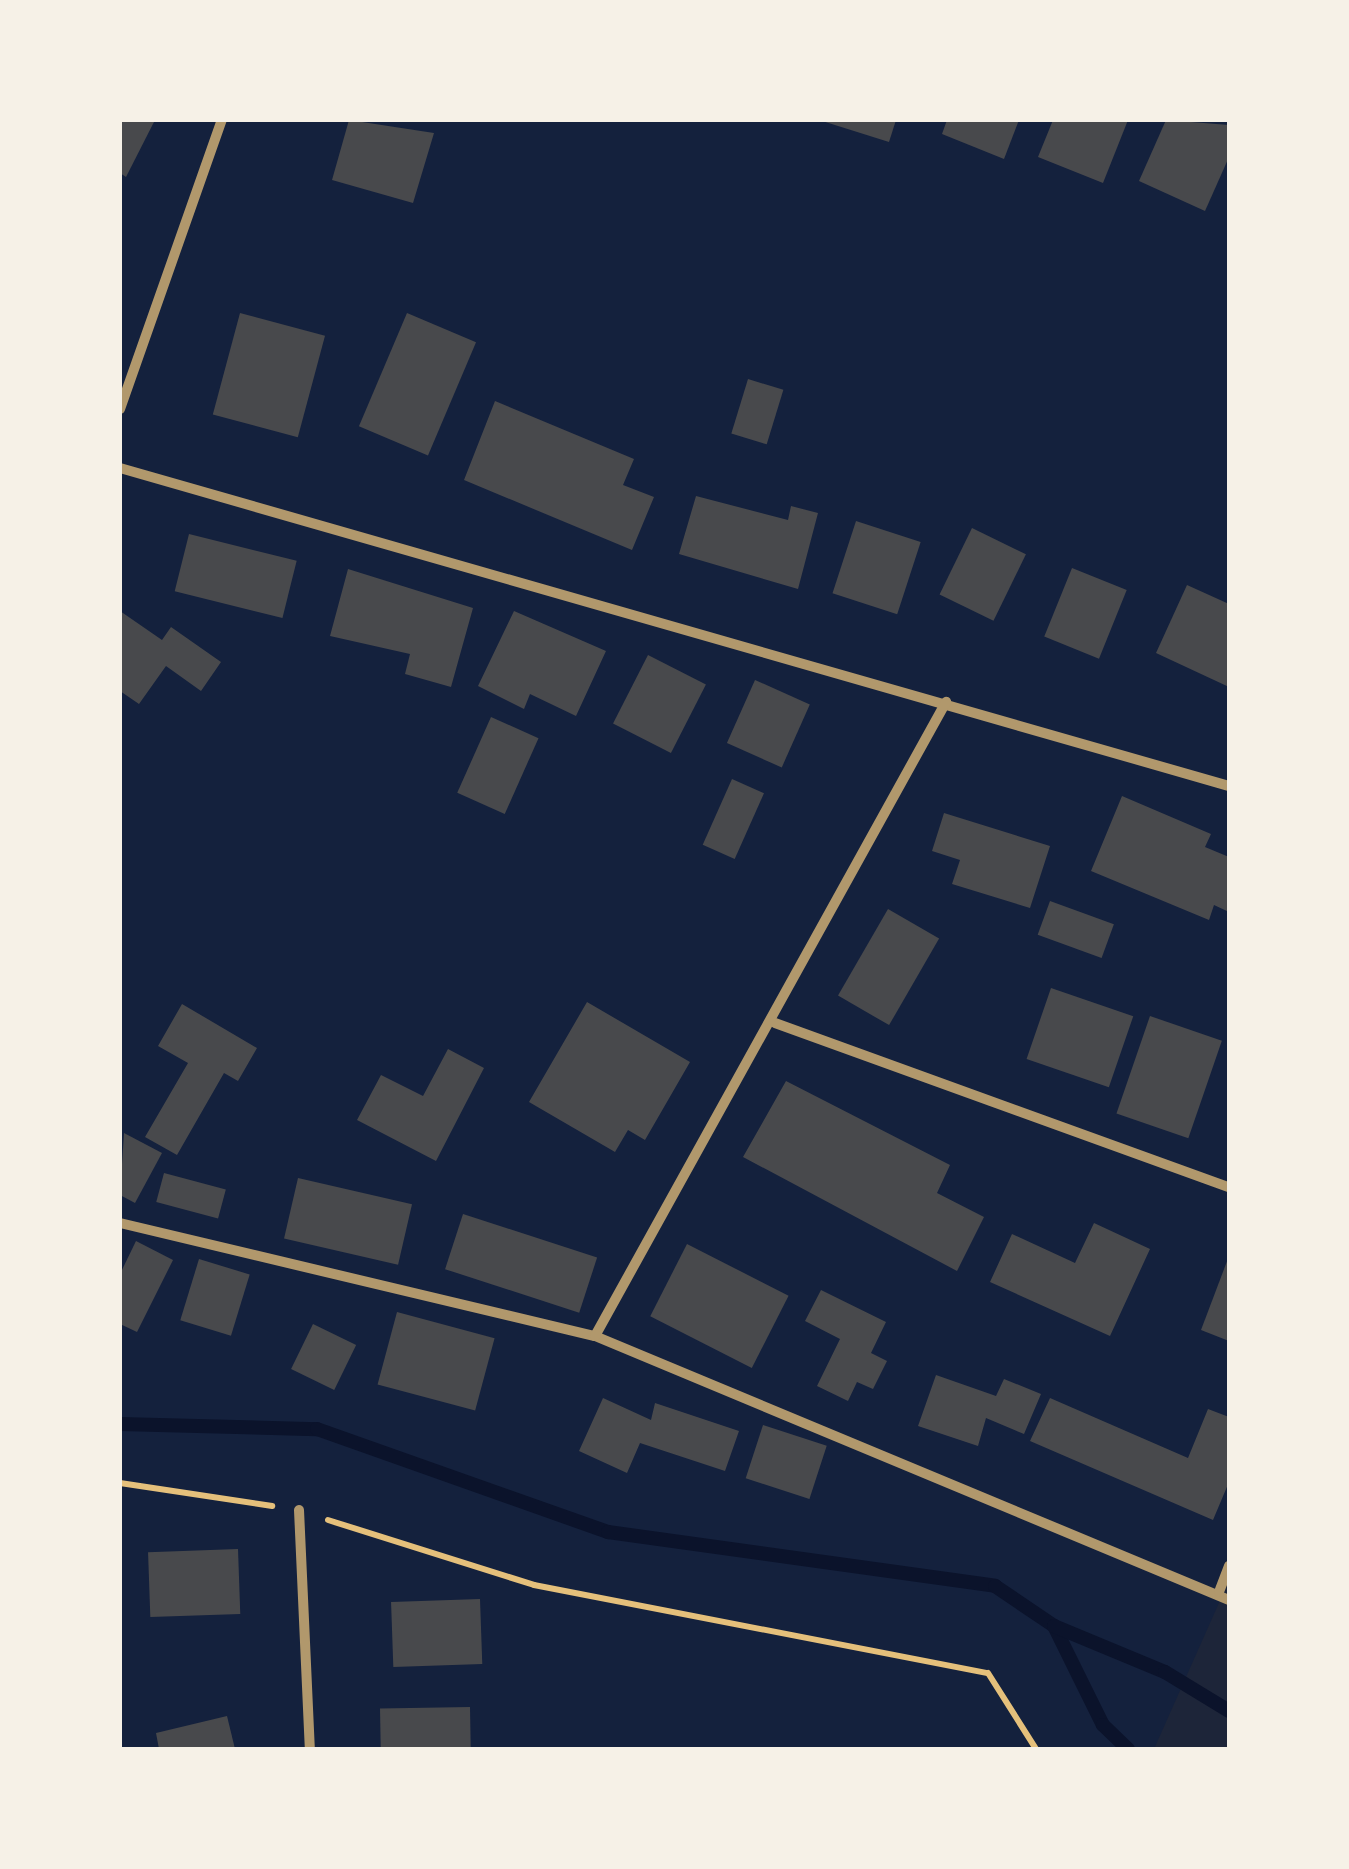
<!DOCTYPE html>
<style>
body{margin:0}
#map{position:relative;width:1349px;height:1869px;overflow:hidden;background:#14213d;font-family:Roboto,sans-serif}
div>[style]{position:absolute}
.green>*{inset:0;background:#1d2539}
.stream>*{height:14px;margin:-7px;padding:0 7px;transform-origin:7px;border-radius:7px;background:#0b132b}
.building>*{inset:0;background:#48494c;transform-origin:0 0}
.path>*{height:6px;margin:-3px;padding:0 3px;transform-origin:3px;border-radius:3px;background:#e5c07b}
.minor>*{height:10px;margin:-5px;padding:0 5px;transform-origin:5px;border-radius:5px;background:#b1986c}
span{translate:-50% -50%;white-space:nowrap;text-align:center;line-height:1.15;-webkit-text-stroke:9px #f6f1e7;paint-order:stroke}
.frame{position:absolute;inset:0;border:122px solid #f6f1e7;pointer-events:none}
</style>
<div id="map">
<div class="green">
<div style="clip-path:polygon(1229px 1583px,1229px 1749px,1154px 1749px,1218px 1605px)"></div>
</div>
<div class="stream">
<div style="left:120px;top:1424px;width:197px;rotate:1.5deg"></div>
<div style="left:317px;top:1429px;width:309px;rotate:19.5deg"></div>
<div style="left:608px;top:1532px;width:391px;rotate:7.9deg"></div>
<div style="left:995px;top:1586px;width:71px;rotate:34.1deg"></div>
<div style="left:1054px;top:1626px;width:110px;rotate:63.7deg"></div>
<div style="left:1103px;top:1725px;width:35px;rotate:44deg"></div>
<div style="left:1054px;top:1626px;width:120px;rotate:22.5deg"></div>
<div style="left:1165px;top:1672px;width:75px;rotate:31.4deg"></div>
</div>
<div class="building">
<div style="clip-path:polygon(120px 120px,155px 120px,126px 177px,120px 173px)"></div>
<div style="clip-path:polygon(349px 120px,434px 133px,413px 203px,332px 180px)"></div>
<div style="clip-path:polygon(819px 120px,896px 120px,889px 142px)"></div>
<div style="clip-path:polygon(947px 120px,1019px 120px,1004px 159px,942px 134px)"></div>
<div style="clip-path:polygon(1053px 120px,1128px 120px,1103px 183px,1038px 157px)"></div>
<div style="clip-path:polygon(1166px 120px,1229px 125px,1229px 157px,1205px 211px,1139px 181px)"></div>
<div style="left:240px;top:313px;width:88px;height:105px;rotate:15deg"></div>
<div style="left:407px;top:313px;width:75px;height:123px;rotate:23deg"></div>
<div style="left:748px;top:379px;width:37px;height:57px;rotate:17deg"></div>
<div style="clip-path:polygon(495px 401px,634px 459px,623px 485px,654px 497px,632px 550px,464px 480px)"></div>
<div style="clip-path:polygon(696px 496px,788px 520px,791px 506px,818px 513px,798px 589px,679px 554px)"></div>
<div style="left:856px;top:521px;width:68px;height:76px;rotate:18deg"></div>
<div style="left:972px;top:528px;width:60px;height:74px;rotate:26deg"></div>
<div style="left:189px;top:534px;width:111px;height:59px;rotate:14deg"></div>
<div style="left:1072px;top:568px;width:59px;height:74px;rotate:22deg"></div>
<div style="clip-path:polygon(348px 569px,473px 608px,451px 687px,405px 674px,410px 654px,330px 636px)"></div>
<div style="clip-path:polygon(1187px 585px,1229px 604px,1229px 687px,1156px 653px)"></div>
<div style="clip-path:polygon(120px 611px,162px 640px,171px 627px,221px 662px,201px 691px,166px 666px,139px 704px,120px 691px)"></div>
<div style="clip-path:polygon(514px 611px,606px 651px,576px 716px,530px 694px,524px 709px,478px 686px)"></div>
<div style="left:648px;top:655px;width:65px;height:77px;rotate:27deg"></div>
<div style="left:755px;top:680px;width:60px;height:69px;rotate:24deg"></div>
<div style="left:491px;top:717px;width:52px;height:83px;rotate:24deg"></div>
<div style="left:732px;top:779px;width:35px;height:72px;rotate:24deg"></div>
<div style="clip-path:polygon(1122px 796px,1211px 834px,1205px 847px,1229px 857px,1229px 912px,1214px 905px,1209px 920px,1091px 871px)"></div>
<div style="clip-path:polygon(944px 813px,1050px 846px,1030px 908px,952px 884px,960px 860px,932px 851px)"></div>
<div style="left:1050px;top:901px;width:68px;height:36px;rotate:20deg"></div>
<div style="left:888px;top:909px;width:59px;height:100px;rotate:30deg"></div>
<div style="left:1051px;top:988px;width:87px;height:75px;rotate:19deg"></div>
<div style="clip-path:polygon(587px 1002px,690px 1062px,645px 1140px,628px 1130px,615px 1152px,529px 1102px)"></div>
<div style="clip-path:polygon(182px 1004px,257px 1048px,238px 1081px,224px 1073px,177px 1155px,145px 1137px,188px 1063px,158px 1046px)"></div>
<div style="left:1150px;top:1016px;width:76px;height:103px;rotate:19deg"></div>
<div style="clip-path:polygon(448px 1049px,484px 1068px,436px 1161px,357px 1120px,381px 1075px,423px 1096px)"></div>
<div style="clip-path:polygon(786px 1081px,950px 1165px,937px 1193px,984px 1217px,957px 1271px,743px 1157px)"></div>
<div style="clip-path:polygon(124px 1133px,162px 1153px,135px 1203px,120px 1195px)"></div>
<div style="left:164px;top:1173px;width:64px;height:30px;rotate:15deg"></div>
<div style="left:298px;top:1178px;width:117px;height:62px;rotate:13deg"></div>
<div style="left:463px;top:1214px;width:141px;height:58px;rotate:18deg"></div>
<div style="clip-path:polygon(1094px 1223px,1150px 1249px,1110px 1336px,990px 1282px,1012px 1234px,1075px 1263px)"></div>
<div style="clip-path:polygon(136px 1241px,173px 1260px,137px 1332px,120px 1324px,120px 1274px)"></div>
<div style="left:687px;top:1244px;width:114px;height:81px;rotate:27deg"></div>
<div style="clip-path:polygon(1229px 1256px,1229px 1341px,1201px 1330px)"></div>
<div style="left:199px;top:1259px;width:53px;height:64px;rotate:17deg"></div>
<div style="clip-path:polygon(821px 1290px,886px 1322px,871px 1353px,887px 1361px,873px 1389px,857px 1382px,848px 1401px,817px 1386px,840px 1339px,805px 1321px)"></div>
<div style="left:397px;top:1312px;width:101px;height:75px;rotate:15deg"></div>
<div style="left:313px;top:1324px;width:48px;height:50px;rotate:26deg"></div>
<div style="clip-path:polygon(936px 1375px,996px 1396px,1004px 1379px,1041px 1394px,1024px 1434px,986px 1418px,978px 1446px,918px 1426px)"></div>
<div style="clip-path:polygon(603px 1398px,651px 1420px,655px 1403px,739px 1431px,725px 1471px,640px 1443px,627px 1473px,579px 1451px)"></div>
<div style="clip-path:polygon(1050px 1398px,1188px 1458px,1208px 1409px,1229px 1417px,1229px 1482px,1213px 1520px,1030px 1441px)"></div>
<div style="left:763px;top:1425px;width:67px;height:56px;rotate:18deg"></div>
<div style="left:238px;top:1549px;width:65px;height:90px;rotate:88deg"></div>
<div style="left:480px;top:1599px;width:65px;height:89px;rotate:88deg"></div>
<div style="left:470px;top:1707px;width:42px;height:90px;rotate:89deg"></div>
<div style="clip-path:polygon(227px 1716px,235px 1749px,159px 1749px,156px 1733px)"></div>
</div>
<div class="path">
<div style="left:120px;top:1483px;width:154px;rotate:8.6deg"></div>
<div style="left:328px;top:1520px;width:216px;rotate:17.5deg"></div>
<div style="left:534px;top:1585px;width:462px;rotate:11deg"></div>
<div style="left:988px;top:1673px;width:90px;rotate:57.7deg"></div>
</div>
<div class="minor">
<div style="left:120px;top:409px;width:306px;rotate:-70.6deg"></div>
<div style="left:120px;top:468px;width:1154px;rotate:16deg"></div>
<div style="left:775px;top:1023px;width:483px;rotate:19.9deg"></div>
<div style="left:120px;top:1223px;width:488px;rotate:13.4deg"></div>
<div style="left:595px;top:1336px;width:687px;rotate:22.61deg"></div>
<div style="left:595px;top:1336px;width:725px;rotate:-61.03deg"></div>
<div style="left:299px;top:1510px;width:239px;rotate:87.4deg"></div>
<div style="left:1219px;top:1592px;width:28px;rotate:-69deg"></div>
</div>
<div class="frame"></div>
</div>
